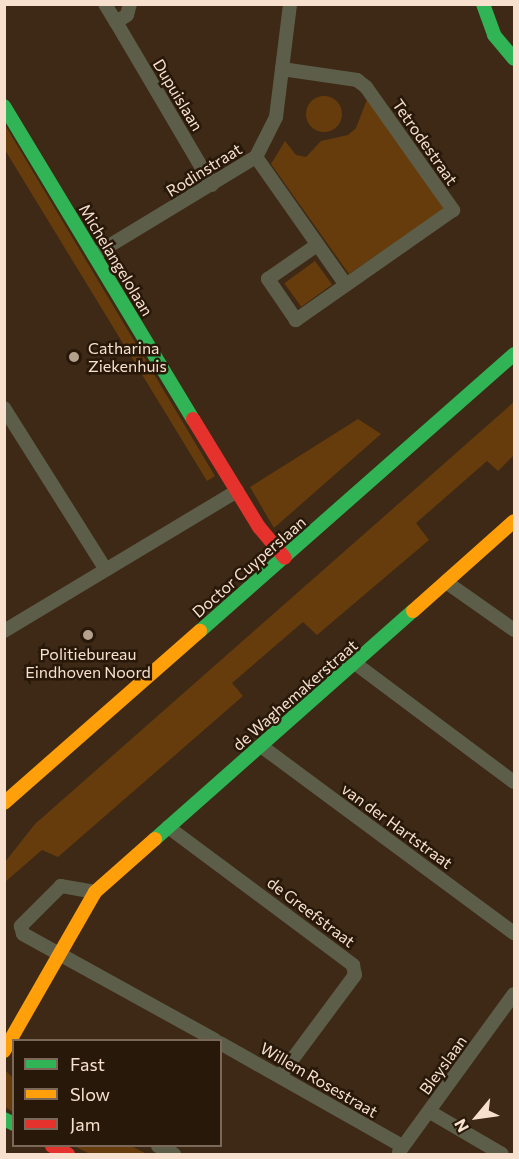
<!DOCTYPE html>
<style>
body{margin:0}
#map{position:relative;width:519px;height:1159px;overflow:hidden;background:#3d2915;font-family:Commissioner,sans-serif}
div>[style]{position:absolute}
.green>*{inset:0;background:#673c0c;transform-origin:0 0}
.round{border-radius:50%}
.street>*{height:14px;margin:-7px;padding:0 7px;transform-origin:7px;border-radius:7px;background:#5c5e49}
.fast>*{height:14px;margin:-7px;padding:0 7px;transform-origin:7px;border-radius:7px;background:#30b455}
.slow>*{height:14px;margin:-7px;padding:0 7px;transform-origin:7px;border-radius:7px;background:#ff9f0a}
.jam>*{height:14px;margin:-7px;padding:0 7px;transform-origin:7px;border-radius:7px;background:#e5322d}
.dots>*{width:16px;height:16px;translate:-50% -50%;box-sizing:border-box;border:3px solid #281809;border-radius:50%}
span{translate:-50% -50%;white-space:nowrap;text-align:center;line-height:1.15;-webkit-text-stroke:5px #281809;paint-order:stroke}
.street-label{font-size:16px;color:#f7e1ce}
.poi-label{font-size:16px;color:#f7e1ce}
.left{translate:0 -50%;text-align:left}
.frame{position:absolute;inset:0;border:6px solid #f7e1ce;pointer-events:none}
.legend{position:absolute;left:12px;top:1039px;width:210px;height:108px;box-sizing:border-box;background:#281809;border:2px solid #7b6858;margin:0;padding:8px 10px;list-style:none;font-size:18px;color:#f7e1ce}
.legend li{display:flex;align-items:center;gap:12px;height:30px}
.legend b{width:30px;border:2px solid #7b6858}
.north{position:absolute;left:447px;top:1087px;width:60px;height:60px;-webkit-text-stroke:4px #281809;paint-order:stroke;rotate:241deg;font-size:16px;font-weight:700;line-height:24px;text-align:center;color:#f7e1ce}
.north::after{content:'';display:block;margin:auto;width:21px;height:27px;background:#f7e1ce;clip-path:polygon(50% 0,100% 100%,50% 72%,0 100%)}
</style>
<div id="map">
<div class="green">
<div class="round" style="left:306px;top:96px;width:36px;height:36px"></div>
<div style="clip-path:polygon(368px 97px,445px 208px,349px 274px,271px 164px,285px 141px,296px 155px,306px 157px,321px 141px,348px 135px,356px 128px)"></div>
<div style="clip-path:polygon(5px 125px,215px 476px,207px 481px,5px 150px)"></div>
<div style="left:315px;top:261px;width:29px;height:38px;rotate:54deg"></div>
<div style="clip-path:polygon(514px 402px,514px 455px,498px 471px,487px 461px,416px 523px,429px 540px,317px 635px,303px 622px,232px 683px,243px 696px,58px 857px,42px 850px,5px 882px,5px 862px,35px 824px)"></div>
<div style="clip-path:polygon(358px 419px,381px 434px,274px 528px,250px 487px)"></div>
<div style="clip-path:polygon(5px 1070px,13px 1078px,13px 1112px,5px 1107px)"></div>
<div style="clip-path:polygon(74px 1146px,131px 1146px,147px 1154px,90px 1154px)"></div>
</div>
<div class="street">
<div style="left:105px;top:4px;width:21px;rotate:59deg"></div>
<div style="left:116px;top:22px;width:13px;rotate:-32deg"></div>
<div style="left:127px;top:15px;width:11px;rotate:-75deg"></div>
<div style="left:116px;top:22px;width:189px;rotate:59.5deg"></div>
<div style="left:282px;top:69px;width:76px;rotate:8.3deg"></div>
<div style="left:357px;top:80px;width:11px;rotate:38deg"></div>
<div style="left:366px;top:87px;width:151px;rotate:54.7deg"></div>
<div style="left:453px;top:210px;width:192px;rotate:145deg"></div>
<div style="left:296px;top:320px;width:50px;rotate:-124.3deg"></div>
<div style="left:268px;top:279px;width:60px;rotate:-34.8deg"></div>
<div style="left:256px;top:157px;width:156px;rotate:54.9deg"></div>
<div style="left:94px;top:255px;width:189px;rotate:-31.2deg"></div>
<div style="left:256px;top:157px;width:45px;rotate:-63.4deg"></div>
<div style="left:276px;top:117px;width:114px;rotate:-82.9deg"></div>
<div style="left:4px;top:408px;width:191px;rotate:57.8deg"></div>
<div style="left:446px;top:582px;width:83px;rotate:35.2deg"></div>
<div style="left:4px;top:631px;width:272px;rotate:-31deg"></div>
<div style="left:356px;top:664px;width:197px;rotate:36.8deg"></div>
<div style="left:261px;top:746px;width:315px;rotate:36.5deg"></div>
<div style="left:168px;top:827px;width:231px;rotate:36.7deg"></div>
<div style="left:353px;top:965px;width:10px;rotate:79deg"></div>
<div style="left:355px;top:975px;width:126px;rotate:126.6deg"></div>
<div style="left:95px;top:892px;width:35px;rotate:-170deg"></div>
<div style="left:61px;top:886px;width:57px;rotate:135deg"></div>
<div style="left:21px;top:926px;width:8px;rotate:76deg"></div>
<div style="left:23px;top:934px;width:219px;rotate:28.9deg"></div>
<div style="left:220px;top:1043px;width:209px;rotate:29.5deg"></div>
<div style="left:430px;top:1112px;width:83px;rotate:30.3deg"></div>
<div style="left:158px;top:1146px;width:18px;rotate:27deg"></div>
<div style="left:399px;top:1152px;width:195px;rotate:-54deg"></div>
</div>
<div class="fast">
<div style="left:483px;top:4px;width:33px;rotate:70deg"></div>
<div style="left:494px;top:35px;width:31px;rotate:50deg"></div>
<div style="left:4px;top:106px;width:366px;rotate:58.9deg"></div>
<div style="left:200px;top:631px;width:419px;rotate:-41.4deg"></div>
<div style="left:155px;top:839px;width:344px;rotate:-41.5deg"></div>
<div style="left:4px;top:1119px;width:11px;rotate:27deg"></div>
</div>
<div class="slow">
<div style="left:413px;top:611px;width:135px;rotate:-41.7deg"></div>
<div style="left:4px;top:803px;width:261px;rotate:-41.3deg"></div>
<div style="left:4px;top:1051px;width:183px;rotate:-60.2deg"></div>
<div style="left:95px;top:892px;width:80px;rotate:-41.5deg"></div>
</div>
<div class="jam">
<div style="left:193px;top:419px;width:127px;rotate:58.6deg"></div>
<div style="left:259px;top:527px;width:40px;rotate:50deg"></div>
<div style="left:52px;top:1146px;width:18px;rotate:27deg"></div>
</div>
<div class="dots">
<div style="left:74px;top:357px;background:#b6a18d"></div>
<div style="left:88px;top:635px;background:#b6a18d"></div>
</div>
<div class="street-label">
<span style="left:178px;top:95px;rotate:59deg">Dupuislaan</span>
<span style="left:425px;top:142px;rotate:55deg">Tetrodestraat</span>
<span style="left:204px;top:170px;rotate:-32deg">Rodinstraat</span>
<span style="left:116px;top:260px;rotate:59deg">Michelangelolaan</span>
<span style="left:249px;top:567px;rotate:-41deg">Doctor Cuyperslaan</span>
<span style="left:295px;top:695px;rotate:-41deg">de Waghemakerstraat</span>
<span style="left:397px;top:826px;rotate:36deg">van der Hartstraat</span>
<span style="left:311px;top:912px;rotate:37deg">de Greefstraat</span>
<span style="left:443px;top:1065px;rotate:-54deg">Bleyslaan</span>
<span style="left:319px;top:1080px;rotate:30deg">Willem Rosestraat</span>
</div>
<div class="poi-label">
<span class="left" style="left:88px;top:357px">Catharina<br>Ziekenhuis</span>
<span style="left:88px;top:663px">Politiebureau<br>Eindhoven Noord</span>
</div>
<div class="frame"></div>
<ul class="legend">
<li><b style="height:8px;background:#30b455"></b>Fast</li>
<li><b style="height:8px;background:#ff9f0a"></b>Slow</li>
<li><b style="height:8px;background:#e5322d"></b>Jam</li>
</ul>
<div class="north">N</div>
</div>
